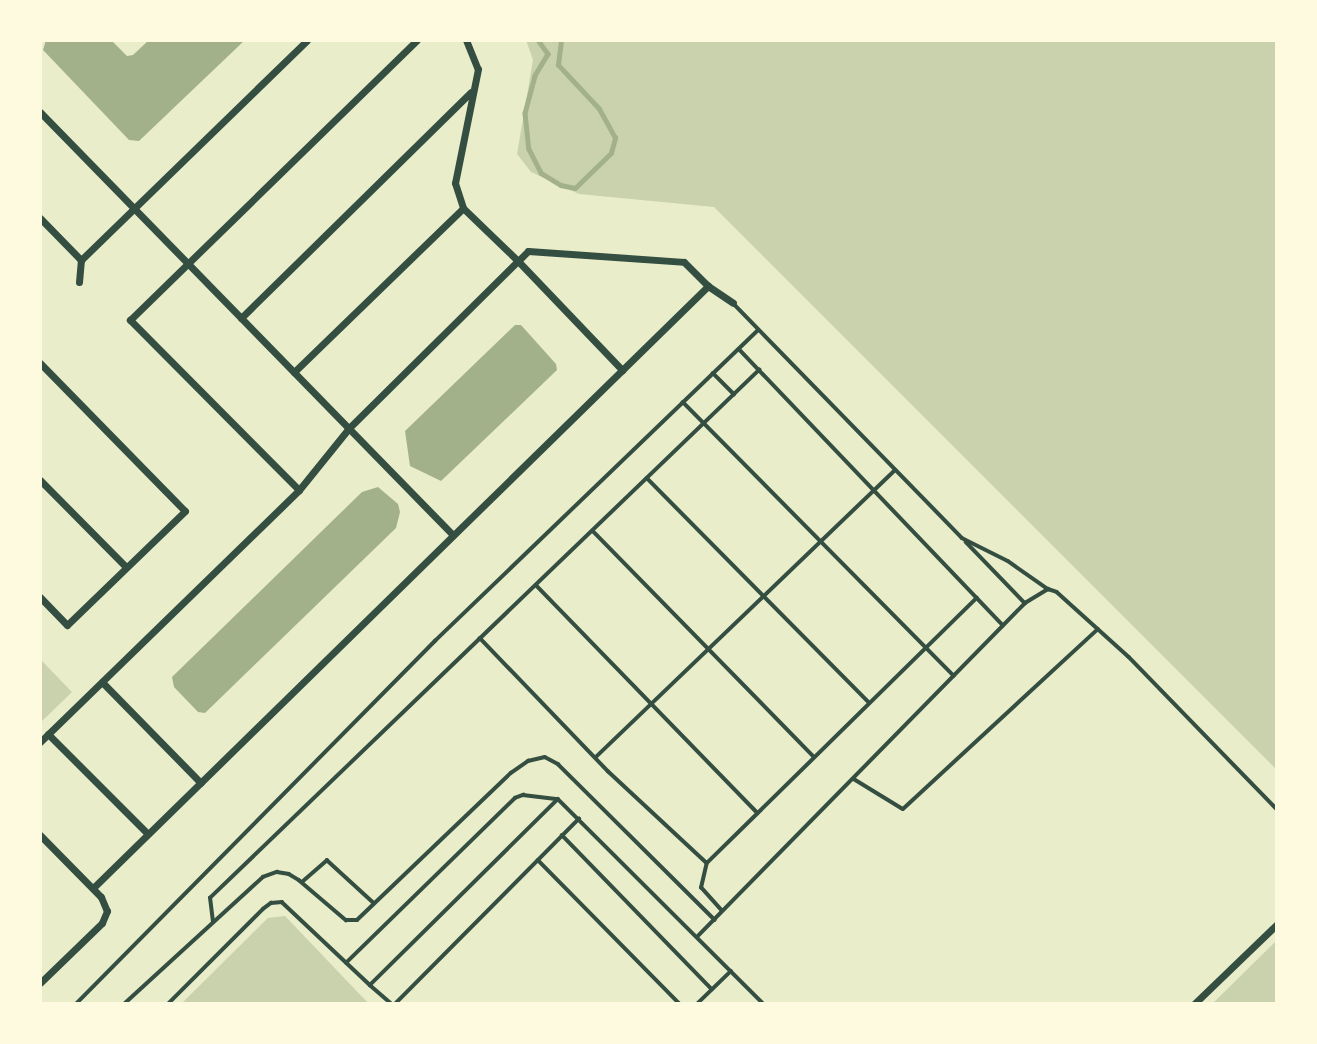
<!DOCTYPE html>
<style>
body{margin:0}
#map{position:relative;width:1317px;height:1044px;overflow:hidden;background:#e9edc9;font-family:Arial,sans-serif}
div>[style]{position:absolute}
.green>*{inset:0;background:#cad2ad}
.water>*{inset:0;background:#a3b18a}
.stream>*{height:4.5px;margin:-2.25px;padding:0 2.25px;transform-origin:2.25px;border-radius:2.25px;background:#a3b18a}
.service>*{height:3.5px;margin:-1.75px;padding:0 1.75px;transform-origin:1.75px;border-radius:1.75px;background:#344e41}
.minor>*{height:7px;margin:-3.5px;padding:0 3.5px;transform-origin:3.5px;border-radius:3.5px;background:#344e41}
span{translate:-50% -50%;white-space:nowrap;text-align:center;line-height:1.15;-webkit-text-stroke:7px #fefae0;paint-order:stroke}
.frame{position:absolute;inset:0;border:42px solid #fefae0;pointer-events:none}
</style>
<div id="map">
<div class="green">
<div style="clip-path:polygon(526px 40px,1277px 40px,1277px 770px,714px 207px,579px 194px,531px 172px,517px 154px,533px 60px)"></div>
<div style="clip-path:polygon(40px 659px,72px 692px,40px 723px)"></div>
<div style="clip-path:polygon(285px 916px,369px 1004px,181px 1004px,268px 918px)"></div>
<div style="clip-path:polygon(1277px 940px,1277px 1004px,1212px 1004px)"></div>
</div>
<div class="water">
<div style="clip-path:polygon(46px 40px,111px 40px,127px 56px,133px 55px,149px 40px,245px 40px,139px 141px,129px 140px,43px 50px)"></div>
<div style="clip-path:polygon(515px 325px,521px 325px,556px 364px,557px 370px,441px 481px,410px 466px,405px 431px)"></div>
<div style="clip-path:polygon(378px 487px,398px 504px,400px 512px,396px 528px,205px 713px,198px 712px,174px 687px,172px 677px,362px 492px)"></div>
</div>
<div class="stream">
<div style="left:538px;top:40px;width:17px;rotate:54deg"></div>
<div style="left:548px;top:54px;width:26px;rotate:121deg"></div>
<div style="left:535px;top:76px;width:38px;rotate:105deg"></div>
<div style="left:525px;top:113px;width:36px;rotate:84deg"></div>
<div style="left:529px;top:149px;width:27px;rotate:63deg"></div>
<div style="left:541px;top:173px;width:23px;rotate:31deg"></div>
<div style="left:561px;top:185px;width:14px;rotate:12deg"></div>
<div style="left:575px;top:188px;width:50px;rotate:-44.2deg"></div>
<div style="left:611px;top:153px;width:16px;rotate:-75deg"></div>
<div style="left:615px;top:138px;width:33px;rotate:-119deg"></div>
<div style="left:599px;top:109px;width:60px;rotate:-133deg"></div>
<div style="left:558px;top:65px;width:25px;rotate:-83deg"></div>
</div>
<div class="service">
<div style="left:733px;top:303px;width:328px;rotate:45.7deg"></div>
<div style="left:962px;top:538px;width:51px;rotate:26.6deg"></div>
<div style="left:1008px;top:561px;width:49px;rotate:35deg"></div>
<div style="left:739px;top:349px;width:382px;rotate:46.3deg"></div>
<div style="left:713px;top:373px;width:30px;rotate:45deg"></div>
<div style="left:683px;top:402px;width:385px;rotate:45.3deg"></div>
<div style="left:647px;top:478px;width:315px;rotate:45.3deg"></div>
<div style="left:593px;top:531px;width:316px;rotate:45.6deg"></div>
<div style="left:966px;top:542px;width:85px;rotate:46deg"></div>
<div style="left:536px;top:585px;width:318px;rotate:45.8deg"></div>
<div style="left:480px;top:638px;width:185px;rotate:46.1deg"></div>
<div style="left:608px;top:771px;width:135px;rotate:42.9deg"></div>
<div style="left:596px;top:757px;width:414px;rotate:-43.8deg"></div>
<div style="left:854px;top:779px;width:57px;rotate:31.5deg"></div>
<div style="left:903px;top:809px;width:265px;rotate:-42.7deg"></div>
<div style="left:562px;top:835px;width:215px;rotate:45.8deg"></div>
<div style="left:538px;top:860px;width:202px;rotate:45.4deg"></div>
<div style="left:302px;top:882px;width:33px;rotate:-41deg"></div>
<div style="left:327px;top:860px;width:64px;rotate:42.5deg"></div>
<div style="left:722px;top:911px;width:31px;rotate:-132deg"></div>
<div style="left:701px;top:888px;width:26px;rotate:-77deg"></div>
<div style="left:707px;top:863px;width:378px;rotate:-44.5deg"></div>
<div style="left:213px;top:922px;width:24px;rotate:-97deg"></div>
<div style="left:210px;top:898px;width:762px;rotate:-43.88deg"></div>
<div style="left:697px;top:937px;width:468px;rotate:-45.5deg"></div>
<div style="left:1025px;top:603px;width:27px;rotate:-31deg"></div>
<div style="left:1048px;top:589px;width:9px;rotate:18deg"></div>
<div style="left:1057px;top:592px;width:97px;rotate:42.1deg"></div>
<div style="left:1129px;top:657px;width:212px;rotate:45.8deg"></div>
<div style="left:346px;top:963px;width:236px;rotate:-44.3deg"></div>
<div style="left:515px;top:798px;width:9px;rotate:-21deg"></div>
<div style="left:523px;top:795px;width:35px;rotate:7deg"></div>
<div style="left:370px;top:985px;width:29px;rotate:41deg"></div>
<div style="left:76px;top:1004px;width:511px;rotate:-45.32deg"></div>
<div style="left:435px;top:641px;width:448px;rotate:-43.9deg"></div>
<div style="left:124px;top:1004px;width:188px;rotate:-42.4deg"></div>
<div style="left:263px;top:877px;width:15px;rotate:-20deg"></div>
<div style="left:277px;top:872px;width:12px;rotate:9deg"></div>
<div style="left:289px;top:874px;width:12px;rotate:31deg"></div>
<div style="left:299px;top:880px;width:62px;rotate:40.4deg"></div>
<div style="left:346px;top:920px;width:11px"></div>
<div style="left:357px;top:920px;width:213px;rotate:-43.7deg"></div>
<div style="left:511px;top:773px;width:21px;rotate:-35deg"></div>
<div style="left:528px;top:761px;width:17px;rotate:-13deg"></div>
<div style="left:545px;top:757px;width:15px;rotate:28deg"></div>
<div style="left:558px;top:764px;width:221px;rotate:44.8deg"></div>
<div style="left:168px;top:1004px;width:134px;rotate:-45deg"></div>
<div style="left:263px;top:909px;width:10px;rotate:-37deg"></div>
<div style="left:271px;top:903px;width:11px;rotate:-5deg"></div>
<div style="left:282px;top:902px;width:121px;rotate:43.3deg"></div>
<div style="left:370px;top:985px;width:264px;rotate:-44.7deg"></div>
<div style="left:558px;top:799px;width:291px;rotate:44.9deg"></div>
<div style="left:395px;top:1004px;width:261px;rotate:-45.2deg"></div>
<div style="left:697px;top:1004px;width:47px;rotate:-44.1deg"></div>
</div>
<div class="minor">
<div style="left:466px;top:40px;width:31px;rotate:68deg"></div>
<div style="left:478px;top:69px;width:116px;rotate:101.4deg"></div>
<div style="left:455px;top:183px;width:26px;rotate:72deg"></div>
<div style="left:463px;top:208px;width:76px;rotate:43.9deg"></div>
<div style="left:518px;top:261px;width:14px;rotate:-45deg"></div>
<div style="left:528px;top:251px;width:156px;rotate:4deg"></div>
<div style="left:684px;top:262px;width:34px;rotate:45deg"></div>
<div style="left:708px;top:286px;width:30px;rotate:34deg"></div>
<div style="left:40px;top:112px;width:591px;rotate:45.69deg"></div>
<div style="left:40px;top:218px;width:59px;rotate:45.7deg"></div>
<div style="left:79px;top:282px;width:22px;rotate:-85deg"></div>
<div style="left:81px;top:260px;width:315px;rotate:-44.2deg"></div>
<div style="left:241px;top:318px;width:322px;rotate:-44.5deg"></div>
<div style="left:40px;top:363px;width:207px;rotate:45.6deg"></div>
<div style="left:185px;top:511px;width:164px;rotate:136deg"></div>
<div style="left:67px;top:625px;width:39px;rotate:-134deg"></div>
<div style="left:294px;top:372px;width:235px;rotate:-44.1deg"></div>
<div style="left:40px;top:480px;width:122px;rotate:45.3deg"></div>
<div style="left:299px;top:490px;width:240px;rotate:-134.8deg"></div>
<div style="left:130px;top:320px;width:401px;rotate:-44.3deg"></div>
<div style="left:102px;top:682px;width:141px;rotate:45.6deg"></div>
<div style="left:48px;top:734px;width:141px;rotate:45deg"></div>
<div style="left:40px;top:742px;width:361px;rotate:-44.2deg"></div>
<div style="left:299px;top:490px;width:80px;rotate:-51.1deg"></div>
<div style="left:349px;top:428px;width:238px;rotate:-44.7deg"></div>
<div style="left:518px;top:261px;width:151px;rotate:46.3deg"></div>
<div style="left:40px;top:835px;width:87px;rotate:45.5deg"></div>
<div style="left:101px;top:897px;width:15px;rotate:67deg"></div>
<div style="left:107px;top:911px;width:13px;rotate:113deg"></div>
<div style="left:102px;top:923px;width:86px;rotate:135.9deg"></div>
<div style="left:93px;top:888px;width:861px;rotate:-44.39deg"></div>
<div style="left:1194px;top:1004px;width:115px;rotate:-43.9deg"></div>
</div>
<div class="frame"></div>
</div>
